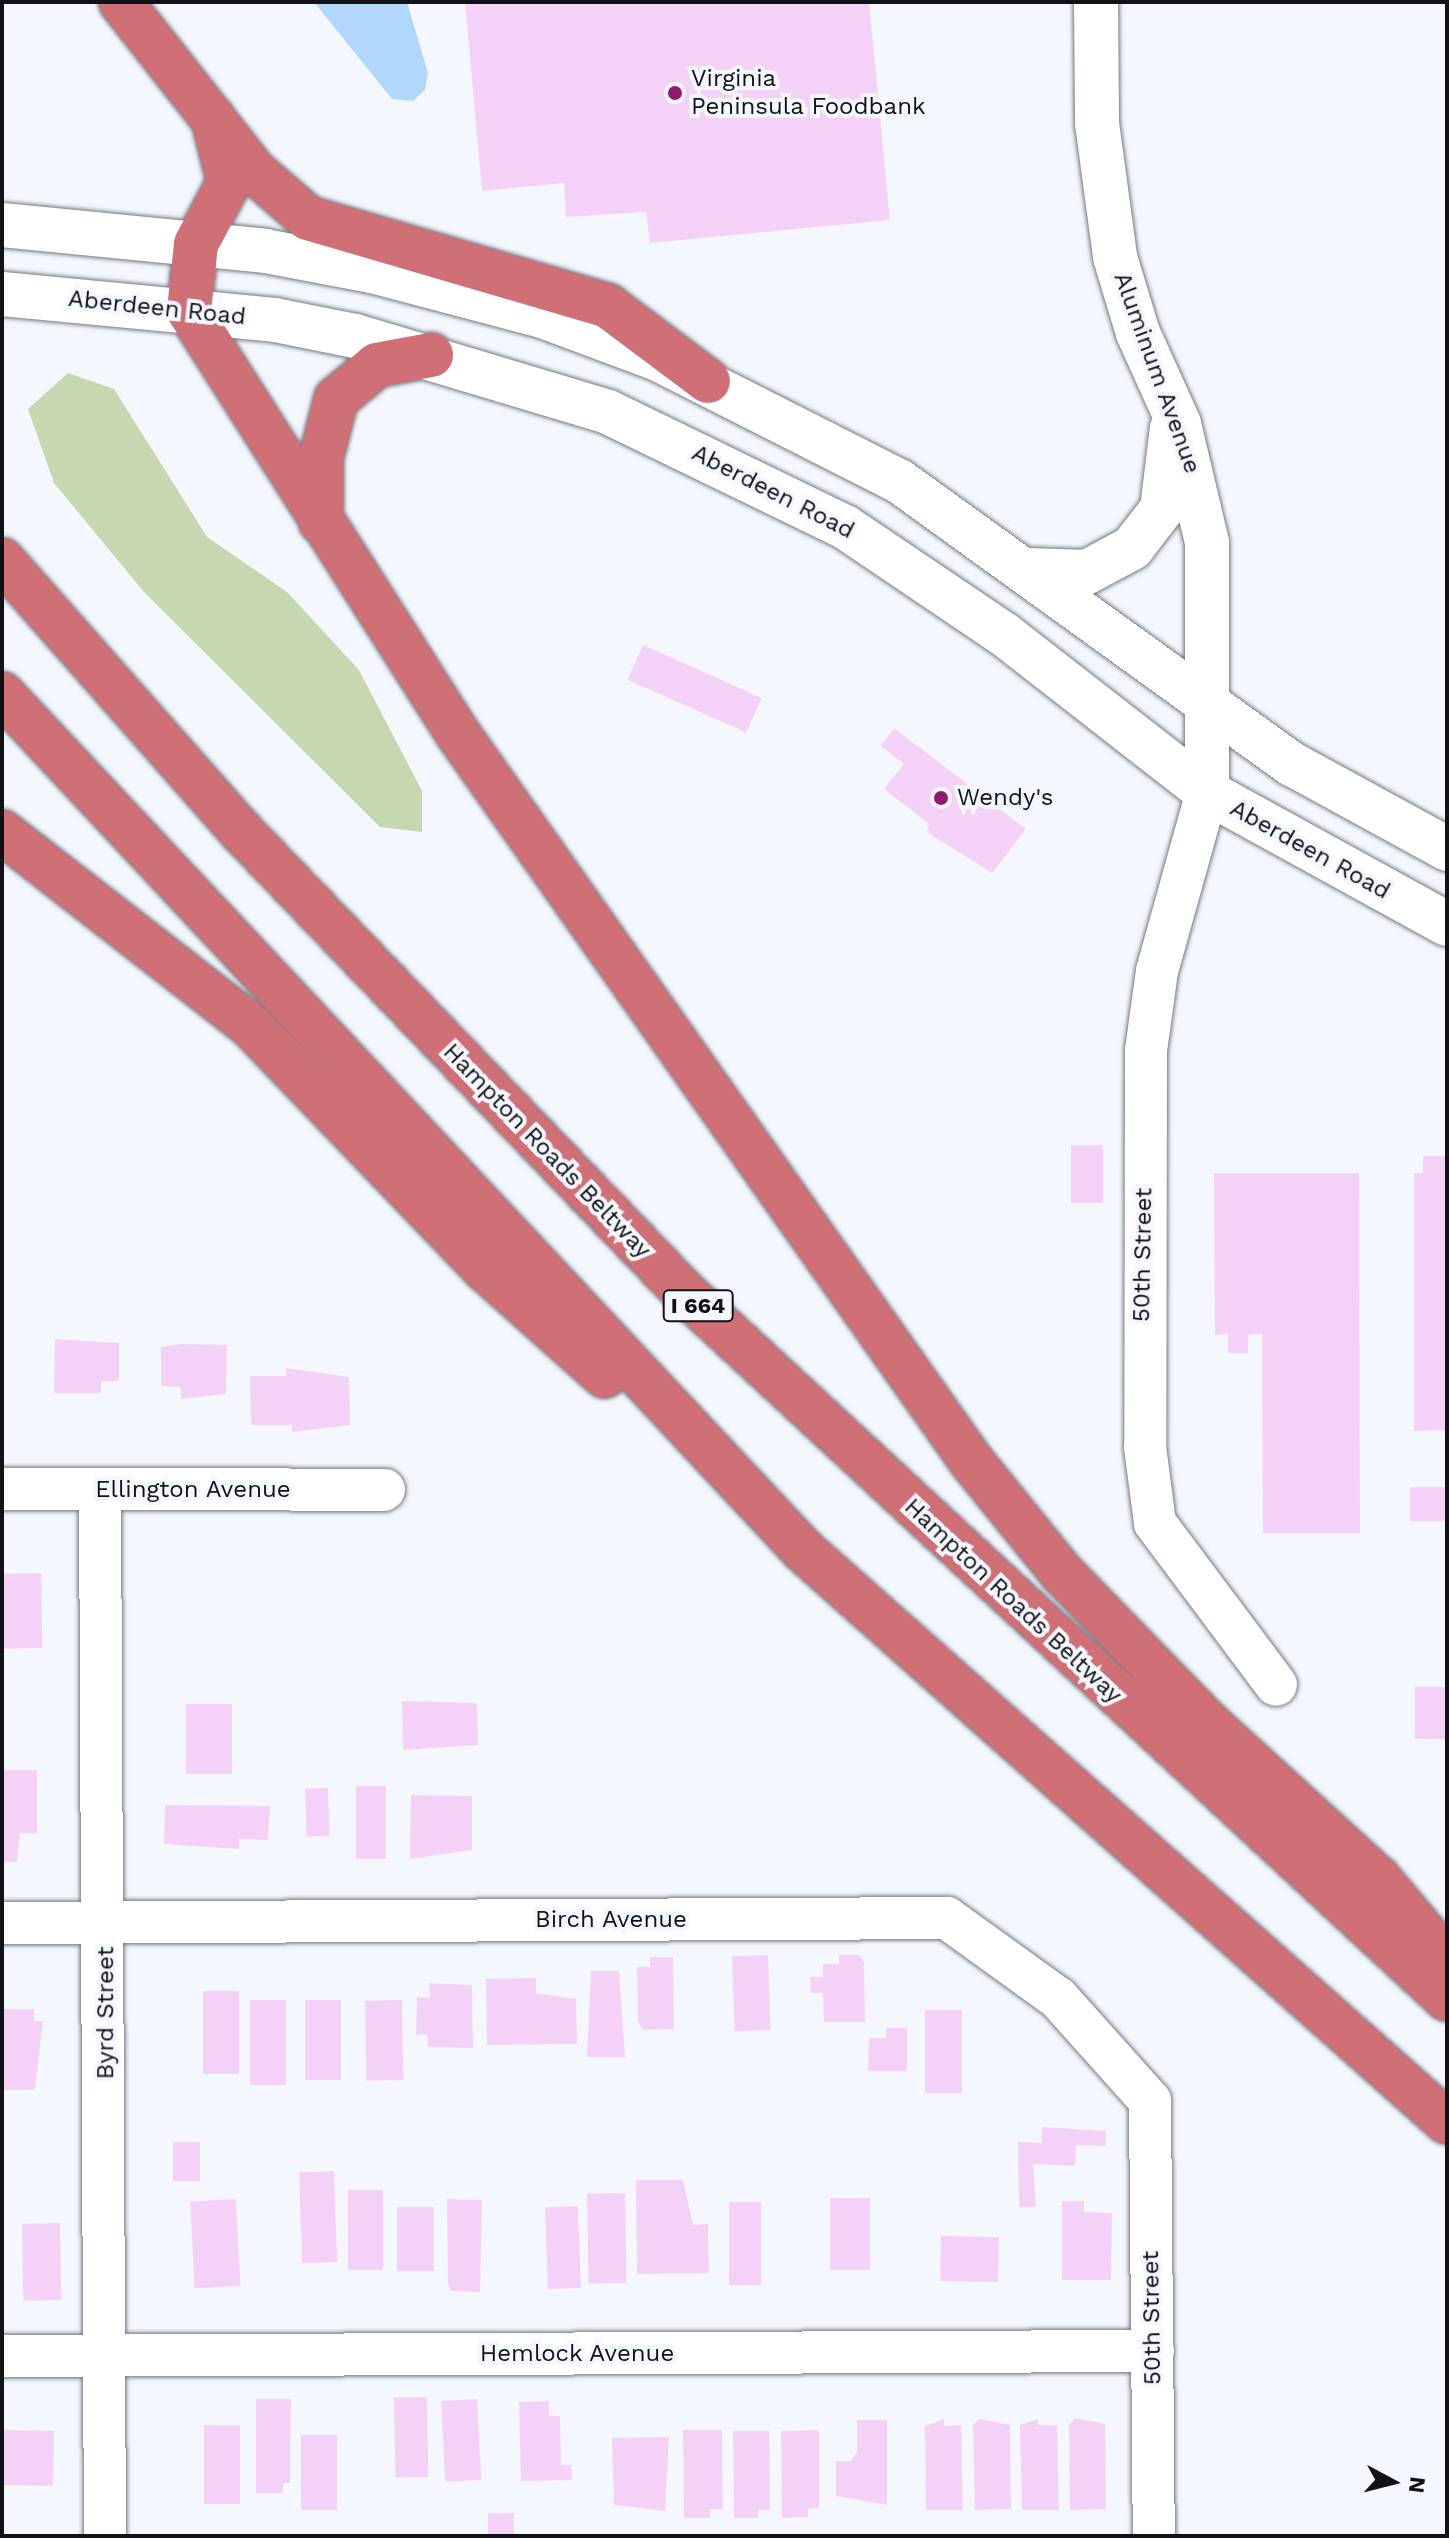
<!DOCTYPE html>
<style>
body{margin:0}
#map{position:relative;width:1449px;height:2538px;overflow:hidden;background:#f4f7fd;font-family:"Work Sans",sans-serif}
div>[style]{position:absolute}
.green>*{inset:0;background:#c7d7af}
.water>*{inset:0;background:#b1d8fa}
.building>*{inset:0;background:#f4d2f8;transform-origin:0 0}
.roads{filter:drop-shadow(0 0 2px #757982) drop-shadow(0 0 2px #757982)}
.street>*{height:42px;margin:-21px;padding:0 21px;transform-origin:21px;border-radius:21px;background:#fff}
.secondary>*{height:44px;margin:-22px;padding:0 22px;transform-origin:22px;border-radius:22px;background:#fff}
.highway>*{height:44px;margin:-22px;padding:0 22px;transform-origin:22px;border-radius:22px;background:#cf7076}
.dots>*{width:22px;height:22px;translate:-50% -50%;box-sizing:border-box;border:4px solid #f4f7fd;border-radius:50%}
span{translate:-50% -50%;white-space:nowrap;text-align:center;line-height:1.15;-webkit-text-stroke:8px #f4f7fd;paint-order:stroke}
.shield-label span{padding:2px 6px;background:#f4f7fd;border:2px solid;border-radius:6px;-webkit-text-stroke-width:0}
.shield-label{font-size:22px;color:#101215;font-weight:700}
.poi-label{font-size:24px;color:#101215}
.left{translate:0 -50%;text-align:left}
.street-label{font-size:24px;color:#101215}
.frame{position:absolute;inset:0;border:4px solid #101215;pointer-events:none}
.north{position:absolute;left:1353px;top:2442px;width:80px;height:80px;-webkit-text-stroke:6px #f4f7fd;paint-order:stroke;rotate:97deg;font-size:22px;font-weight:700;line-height:32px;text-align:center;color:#101215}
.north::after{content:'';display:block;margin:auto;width:28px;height:36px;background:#101215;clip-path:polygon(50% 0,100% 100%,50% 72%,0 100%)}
</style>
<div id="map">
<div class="green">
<div style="clip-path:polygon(68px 373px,114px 389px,207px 537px,287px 592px,359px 670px,422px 791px,422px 832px,380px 827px,144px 592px,54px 483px,28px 409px)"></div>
</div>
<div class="water">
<div style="clip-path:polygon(314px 2px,407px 2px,428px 73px,425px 90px,413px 101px,392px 99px)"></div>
</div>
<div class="building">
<div style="clip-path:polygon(465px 2px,869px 2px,890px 220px,650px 243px,646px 212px,566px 217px,564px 183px,482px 191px)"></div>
<div style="left:643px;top:645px;width:130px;height:38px;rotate:24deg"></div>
<div style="clip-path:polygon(894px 728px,1026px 829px,992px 873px,927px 832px,929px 824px,884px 789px,904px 764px,881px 746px)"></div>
<div style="left:1071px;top:1145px;width:32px;height:58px"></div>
<div style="clip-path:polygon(1423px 1156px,1447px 1156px,1447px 1430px,1414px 1431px,1414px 1173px,1423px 1173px)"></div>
<div style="clip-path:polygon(1214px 1173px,1359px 1173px,1360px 1533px,1263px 1533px,1262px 1334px,1248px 1335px,1248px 1353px,1228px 1353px,1228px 1334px,1215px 1335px)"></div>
<div style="clip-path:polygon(55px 1339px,119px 1343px,119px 1381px,101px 1381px,101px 1393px,54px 1393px)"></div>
<div style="clip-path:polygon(182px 1344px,227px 1345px,226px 1394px,181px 1399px,181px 1387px,161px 1386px,161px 1347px)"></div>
<div style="clip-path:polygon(286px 1368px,349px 1377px,350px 1425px,292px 1432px,292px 1425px,251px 1425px,250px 1376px,286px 1376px)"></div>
<div style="left:1410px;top:1487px;width:37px;height:34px"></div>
<div style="left:41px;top:1573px;width:75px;height:39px;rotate:89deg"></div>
<div style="left:1415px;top:1687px;width:32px;height:52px"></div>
<div style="clip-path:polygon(402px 1701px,477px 1703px,478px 1745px,403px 1750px)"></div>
<div style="left:186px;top:1704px;width:46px;height:70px"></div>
<div style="clip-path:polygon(3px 1770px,37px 1770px,37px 1833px,20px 1833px,17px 1862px,2px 1862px)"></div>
<div style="left:356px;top:1786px;width:30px;height:73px"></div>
<div style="left:328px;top:1788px;width:48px;height:23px;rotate:88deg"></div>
<div style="clip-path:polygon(411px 1795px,472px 1796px,472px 1850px,410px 1859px)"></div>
<div style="clip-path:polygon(165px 1805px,270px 1806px,268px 1840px,239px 1839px,239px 1849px,164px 1844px)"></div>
<div style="left:768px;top:1955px;width:75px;height:36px;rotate:88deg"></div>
<div style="clip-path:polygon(839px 1955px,859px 1955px,864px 1962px,865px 2022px,824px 2022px,823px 1993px,811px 1993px,810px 1977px,823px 1977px,823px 1964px,839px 1964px)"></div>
<div style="clip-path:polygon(650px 1957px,673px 1957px,674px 2029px,643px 2030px,638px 2021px,637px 1967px,650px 1967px)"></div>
<div style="clip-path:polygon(591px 1971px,619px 1971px,625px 2057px,587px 2057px)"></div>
<div style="clip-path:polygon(536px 1978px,536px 1993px,576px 1999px,577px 2044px,487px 2045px,486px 1979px)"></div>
<div style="clip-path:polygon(429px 1983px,472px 1985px,473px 2048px,428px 2047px,427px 2034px,416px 2035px,417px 1997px,430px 1998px)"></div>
<div style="left:203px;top:1991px;width:36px;height:83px"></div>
<div style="left:250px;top:2000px;width:36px;height:85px"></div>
<div style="left:305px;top:2000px;width:36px;height:80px"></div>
<div style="left:402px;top:2000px;width:80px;height:37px;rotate:89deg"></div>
<div style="clip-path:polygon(2px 2009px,34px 2009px,34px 2021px,43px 2021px,35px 2090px,2px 2090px)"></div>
<div style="left:925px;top:2010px;width:37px;height:83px"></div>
<div style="clip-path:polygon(886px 2028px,907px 2028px,907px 2071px,868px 2071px,869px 2038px,886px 2038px)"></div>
<div style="clip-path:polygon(1042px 2127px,1106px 2131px,1106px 2146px,1076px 2145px,1075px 2166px,1033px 2164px,1036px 2207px,1019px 2207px,1018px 2142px,1041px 2143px)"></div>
<div style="left:173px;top:2142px;width:27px;height:39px"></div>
<div style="left:334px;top:2171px;width:91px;height:35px;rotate:88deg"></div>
<div style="clip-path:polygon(636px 2180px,683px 2180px,693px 2225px,708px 2224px,709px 2273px,637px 2274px)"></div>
<div style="left:348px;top:2190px;width:35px;height:80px"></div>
<div style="left:625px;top:2193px;width:90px;height:38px;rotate:89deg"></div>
<div style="left:830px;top:2198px;width:40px;height:72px"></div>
<div style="left:236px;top:2199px;width:87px;height:46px;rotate:87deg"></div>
<div style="clip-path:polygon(447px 2199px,482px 2200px,480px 2292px,451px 2291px,448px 2283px)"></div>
<div style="clip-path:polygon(1062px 2201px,1084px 2201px,1084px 2212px,1112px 2213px,1111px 2280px,1062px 2280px)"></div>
<div style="left:729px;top:2202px;width:32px;height:83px"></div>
<div style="left:578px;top:2206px;width:82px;height:33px;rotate:88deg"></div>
<div style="left:397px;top:2207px;width:37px;height:64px"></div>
<div style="left:60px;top:2223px;width:77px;height:38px;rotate:89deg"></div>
<div style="left:941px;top:2236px;width:58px;height:45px;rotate:1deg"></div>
<div style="left:427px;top:2397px;width:80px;height:33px;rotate:89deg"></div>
<div style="clip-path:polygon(256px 2399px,291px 2399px,290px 2483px,283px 2483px,283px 2493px,256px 2493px)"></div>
<div style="left:477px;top:2399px;width:81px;height:36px;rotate:87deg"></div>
<div style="clip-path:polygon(549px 2401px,549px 2416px,560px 2416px,561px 2465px,571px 2465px,572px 2480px,521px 2481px,519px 2402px)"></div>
<div style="clip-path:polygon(1075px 2418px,1105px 2424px,1106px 2509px,1070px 2510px,1069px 2425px)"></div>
<div style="clip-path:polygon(944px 2419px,944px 2426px,961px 2425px,963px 2510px,926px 2510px,925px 2426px)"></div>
<div style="clip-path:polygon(980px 2419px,1010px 2425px,1011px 2509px,975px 2510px,973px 2425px)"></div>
<div style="clip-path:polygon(1038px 2419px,1038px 2425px,1057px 2425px,1059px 2510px,1022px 2510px,1020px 2425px)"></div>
<div style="clip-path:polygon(857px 2420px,887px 2420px,887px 2505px,836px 2496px,836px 2461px,851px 2461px,857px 2452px)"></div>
<div style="left:204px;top:2425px;width:36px;height:79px"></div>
<div style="left:2px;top:2430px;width:52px;height:55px;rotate:1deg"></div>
<div style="clip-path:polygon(683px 2430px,722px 2430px,723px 2509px,710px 2509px,710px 2518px,684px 2518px)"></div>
<div style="clip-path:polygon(819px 2430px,819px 2508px,808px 2509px,808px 2517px,782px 2518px,781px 2431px)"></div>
<div style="clip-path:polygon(733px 2431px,769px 2431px,770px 2510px,758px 2510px,758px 2518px,734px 2518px)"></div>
<div style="left:301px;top:2435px;width:36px;height:75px"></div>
<div style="clip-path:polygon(669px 2437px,665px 2511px,614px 2505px,612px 2438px)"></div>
<div style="left:514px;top:2513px;width:23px;height:26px;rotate:90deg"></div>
</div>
<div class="roads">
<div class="street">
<div style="left:1207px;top:792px;width:186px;rotate:105.6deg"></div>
<div style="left:1157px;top:971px;width:80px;rotate:97.9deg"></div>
<div style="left:1146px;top:1050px;width:397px;rotate:90.1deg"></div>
<div style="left:1145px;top:1447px;width:77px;rotate:82.5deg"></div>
<div style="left:1155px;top:1523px;width:202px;rotate:53.2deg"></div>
<div style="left:2px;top:1489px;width:382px;rotate:0.1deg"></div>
<div style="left:100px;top:1490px;width:1046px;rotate:89.73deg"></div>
<div style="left:2px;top:1923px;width:945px;rotate:-0.3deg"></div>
<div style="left:947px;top:1918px;width:137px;rotate:35.8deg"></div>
<div style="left:1058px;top:1998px;width:138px;rotate:48.2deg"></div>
<div style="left:1150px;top:2101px;width:435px;rotate:89.5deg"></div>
<div style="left:2px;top:2356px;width:1151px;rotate:-0.25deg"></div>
</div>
<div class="secondary">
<div style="left:1096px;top:2px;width:121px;rotate:89.5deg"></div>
<div style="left:1097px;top:123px;width:135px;rotate:82.3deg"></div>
<div style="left:1115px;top:257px;width:79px;rotate:73.2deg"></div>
<div style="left:1138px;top:333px;width:100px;rotate:65.7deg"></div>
<div style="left:1179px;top:424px;width:121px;rotate:76.7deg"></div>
<div style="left:1207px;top:542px;width:250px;rotate:90deg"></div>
<div style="left:2px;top:225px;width:264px;rotate:5.6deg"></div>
<div style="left:265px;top:251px;width:109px;rotate:10.6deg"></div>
<div style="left:372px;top:271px;width:176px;rotate:14.8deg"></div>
<div style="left:542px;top:316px;width:126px;rotate:20.4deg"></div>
<div style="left:660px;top:360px;width:268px;rotate:26.9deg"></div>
<div style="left:899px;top:481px;width:484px;rotate:35.8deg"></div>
<div style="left:1292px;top:764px;width:177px;rotate:28.7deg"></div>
<div style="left:2px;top:294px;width:274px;rotate:5.4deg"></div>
<div style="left:275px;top:320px;width:82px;rotate:11.3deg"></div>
<div style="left:355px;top:336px;width:264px;rotate:16.7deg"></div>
<div style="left:608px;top:412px;width:263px;rotate:25.9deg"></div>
<div style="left:845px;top:527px;width:193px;rotate:34deg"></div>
<div style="left:1005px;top:635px;width:256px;rotate:37.9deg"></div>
<div style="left:1207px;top:792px;width:274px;rotate:28.8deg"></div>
<div style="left:1028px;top:570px;width:59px;rotate:1.9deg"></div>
<div style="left:1087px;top:572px;width:51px;rotate:-28.1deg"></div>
<div style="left:1132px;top:548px;width:49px;rotate:-52.4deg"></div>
<div style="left:1162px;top:509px;width:82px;rotate:-83deg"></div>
</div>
<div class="highway">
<div style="left:121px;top:2px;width:216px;rotate:51.8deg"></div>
<div style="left:255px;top:172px;width:70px;rotate:41deg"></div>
<div style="left:308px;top:218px;width:313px;rotate:16.3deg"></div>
<div style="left:608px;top:306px;width:125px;rotate:36.9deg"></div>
<div style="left:213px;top:118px;width:66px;rotate:76deg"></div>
<div style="left:229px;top:182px;width:70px;rotate:118deg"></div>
<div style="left:196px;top:244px;width:67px;rotate:96deg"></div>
<div style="left:189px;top:311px;width:501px;rotate:57.55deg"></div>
<div style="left:458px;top:734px;width:891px;rotate:54.78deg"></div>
<div style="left:972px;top:1462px;width:143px;rotate:51deg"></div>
<div style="left:1062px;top:1573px;width:209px;rotate:45.8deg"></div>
<div style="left:1208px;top:1723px;width:230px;rotate:42.4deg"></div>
<div style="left:1378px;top:1878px;width:107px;rotate:49.9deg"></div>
<div style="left:321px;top:522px;width:64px;rotate:-90deg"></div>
<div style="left:321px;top:458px;width:61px;rotate:-75.7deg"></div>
<div style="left:336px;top:399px;width:53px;rotate:-39.7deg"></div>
<div style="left:377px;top:365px;width:55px;rotate:-10.5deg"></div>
<div style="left:2px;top:560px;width:363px;rotate:48.6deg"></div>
<div style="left:242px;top:832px;width:638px;rotate:46.14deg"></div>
<div style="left:684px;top:1292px;width:1040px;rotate:42.82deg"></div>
<div style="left:2px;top:694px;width:1172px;rotate:46.9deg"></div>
<div style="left:803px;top:1550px;width:861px;rotate:41.61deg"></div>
<div style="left:2px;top:832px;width:316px;rotate:37.9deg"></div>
<div style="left:251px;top:1026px;width:339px;rotate:46.1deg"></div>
<div style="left:486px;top:1270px;width:159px;rotate:41.7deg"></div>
</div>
</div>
<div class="dots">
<div style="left:675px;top:93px;background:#941975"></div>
<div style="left:941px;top:798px;background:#941975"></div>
</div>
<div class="shield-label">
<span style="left:698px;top:1306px">I 664</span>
</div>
<div class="poi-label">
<span class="left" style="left:691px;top:93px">Virginia<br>Peninsula Foodbank</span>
<span class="left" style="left:957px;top:798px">Wendy's</span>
</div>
<div class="street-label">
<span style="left:157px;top:308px;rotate:6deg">Aberdeen Road</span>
<span style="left:1157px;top:373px;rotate:70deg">Aluminum Avenue</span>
<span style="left:773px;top:492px;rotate:27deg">Aberdeen Road</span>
<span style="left:1310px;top:850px;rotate:29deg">Aberdeen Road</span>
<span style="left:547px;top:1151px;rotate:46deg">Hampton Roads Beltway</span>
<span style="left:1143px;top:1255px;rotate:-89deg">50th Street</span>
<span style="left:193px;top:1490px">Ellington Avenue</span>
<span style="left:1013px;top:1601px;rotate:43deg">Hampton Roads Beltway</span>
<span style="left:611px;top:1920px">Birch Avenue</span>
<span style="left:106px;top:2013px;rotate:-90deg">Byrd Street</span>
<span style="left:1152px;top:2318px;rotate:-91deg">50th Street</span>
<span style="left:577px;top:2354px">Hemlock Avenue</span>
</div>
<div class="frame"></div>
<div class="north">N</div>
</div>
